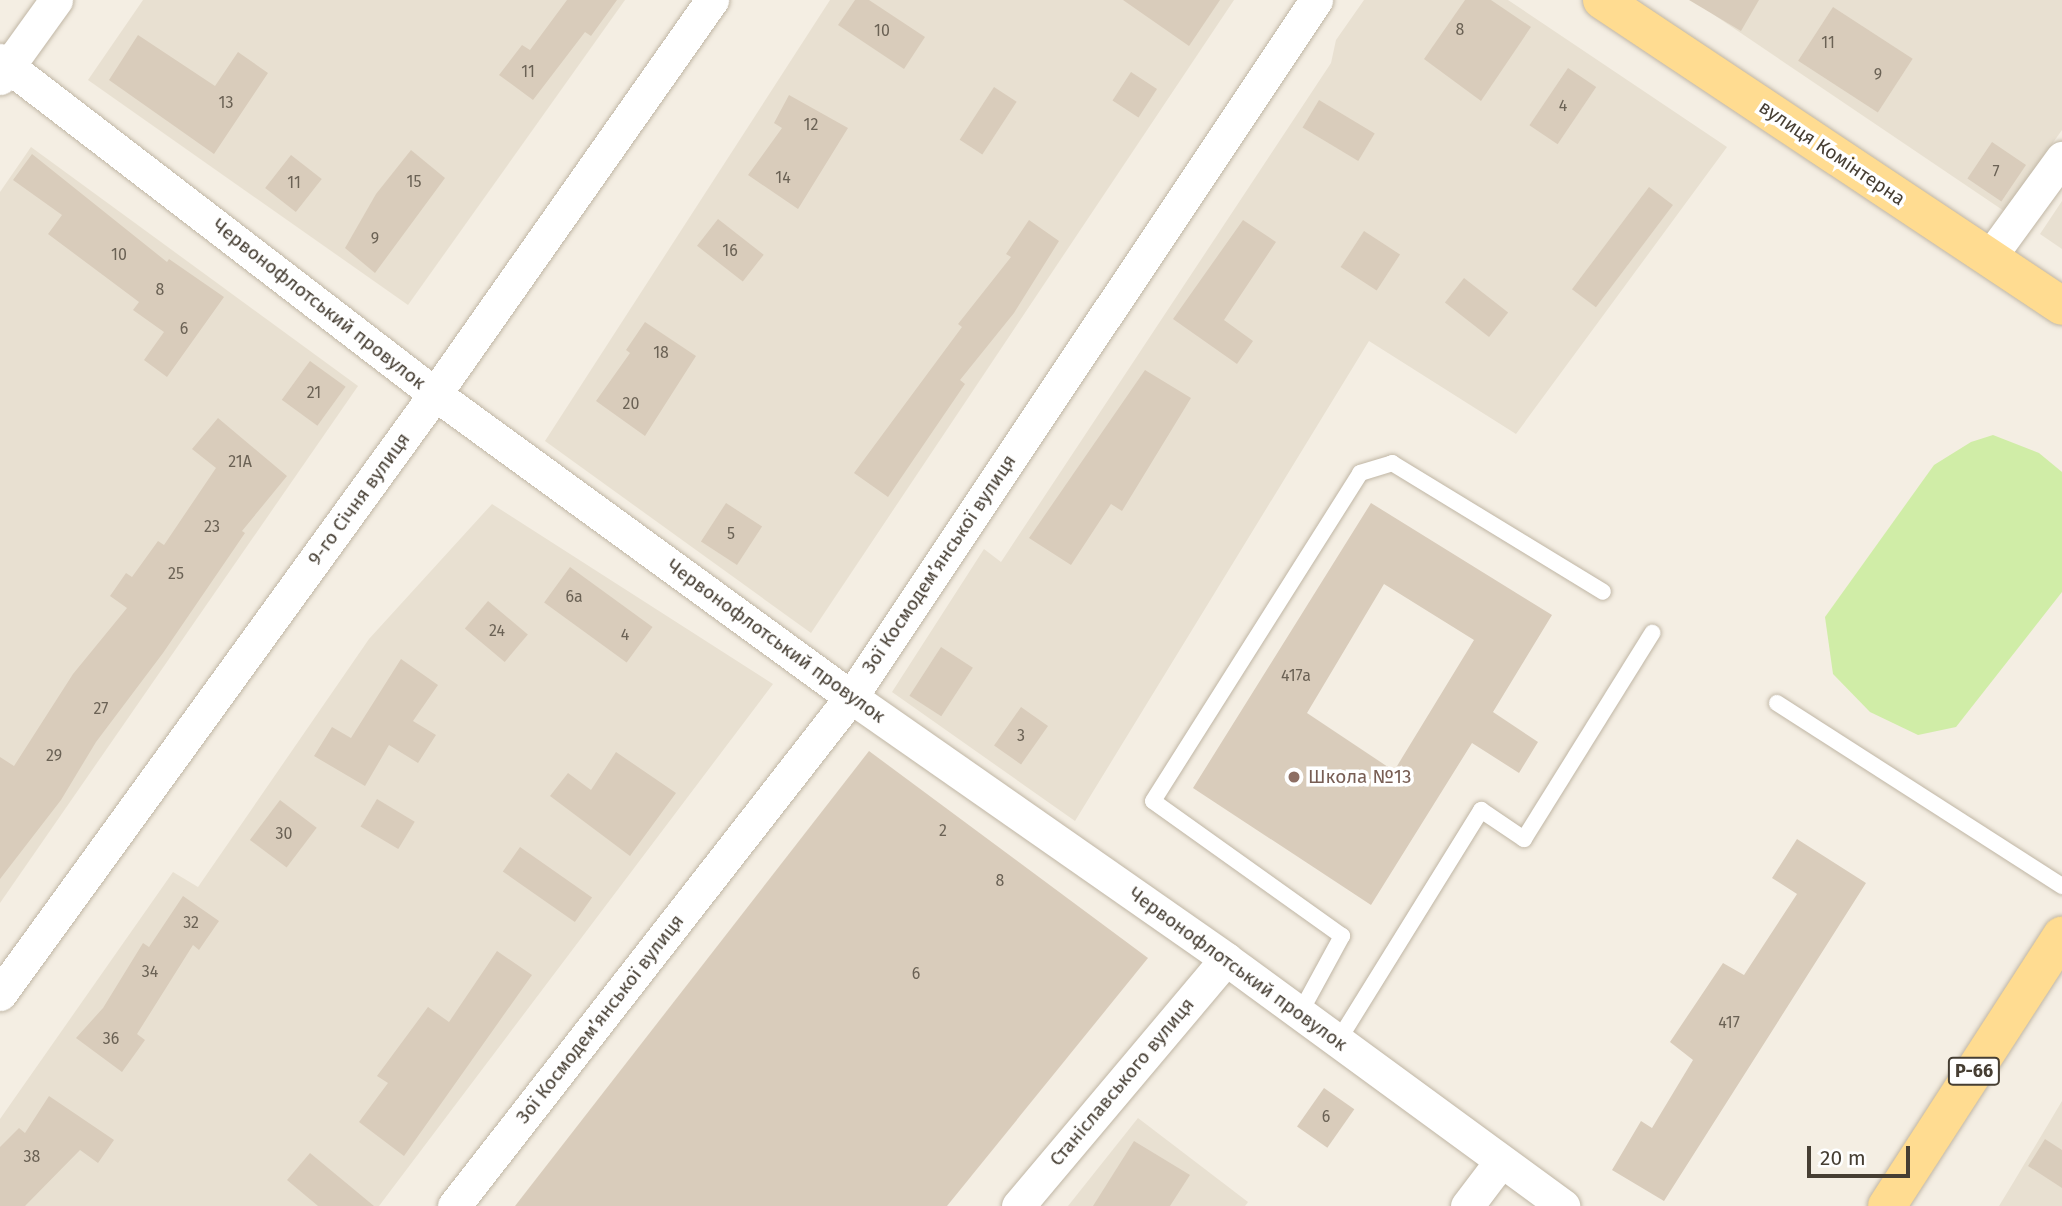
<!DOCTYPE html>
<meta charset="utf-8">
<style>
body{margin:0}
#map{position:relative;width:2062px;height:1206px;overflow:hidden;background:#f4eee3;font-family:"Fira Sans",sans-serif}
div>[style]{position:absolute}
.residential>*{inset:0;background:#e8e0d1}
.green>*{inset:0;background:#d0eda7}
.building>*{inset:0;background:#d9ccbb;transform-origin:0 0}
.roads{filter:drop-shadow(0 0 2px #c0b6a5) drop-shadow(0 0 2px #c0b6a5)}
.lane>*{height:16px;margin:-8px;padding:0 8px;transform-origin:8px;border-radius:8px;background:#fff}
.street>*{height:33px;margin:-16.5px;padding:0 16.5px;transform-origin:16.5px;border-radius:16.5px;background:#fff}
.primary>*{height:38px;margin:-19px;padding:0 19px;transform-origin:19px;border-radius:19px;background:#ffdc91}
.dots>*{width:19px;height:19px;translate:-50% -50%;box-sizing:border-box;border:4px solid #fff;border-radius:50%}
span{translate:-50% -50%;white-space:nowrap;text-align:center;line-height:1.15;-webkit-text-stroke:7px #fff;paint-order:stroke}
.number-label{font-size:16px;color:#6b6255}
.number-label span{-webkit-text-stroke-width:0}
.shield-label span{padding:2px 5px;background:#fff;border:2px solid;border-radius:5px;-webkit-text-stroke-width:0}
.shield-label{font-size:18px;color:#463e33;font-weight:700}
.street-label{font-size:19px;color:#463e33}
.education-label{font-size:19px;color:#785e54}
.left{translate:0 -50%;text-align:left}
.scale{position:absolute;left:1807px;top:1146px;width:103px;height:32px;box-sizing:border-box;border:4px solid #463e33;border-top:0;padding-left:9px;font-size:21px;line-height:24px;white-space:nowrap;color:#463e33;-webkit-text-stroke:5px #fff;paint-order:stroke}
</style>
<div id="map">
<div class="residential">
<div style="clip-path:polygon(143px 0,625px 0,408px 305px,88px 80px)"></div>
<div style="clip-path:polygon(830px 0,1234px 0,811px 633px,545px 441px)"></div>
<div style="clip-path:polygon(1364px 0,1508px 0,1727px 147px,1516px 434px,1369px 341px,1075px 821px,892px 692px,984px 549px,1001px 562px,1331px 63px,1336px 40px)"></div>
<div style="clip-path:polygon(1692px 0,2062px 0,2062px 130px,2004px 211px)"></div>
<div style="clip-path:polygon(31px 147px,358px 386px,0 903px,0 192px)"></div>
<div style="clip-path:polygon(2062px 201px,2062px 249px,2040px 234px)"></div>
<div style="clip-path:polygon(492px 504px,773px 684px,379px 1206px,0 1206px,0 1119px,173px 872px,198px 887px,369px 639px)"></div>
<div style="clip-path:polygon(2062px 1101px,2062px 1206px,1999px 1206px,2013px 1183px)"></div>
<div style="clip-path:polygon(1138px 1118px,1248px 1202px,1245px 1206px,1068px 1206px)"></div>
</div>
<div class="green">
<div style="clip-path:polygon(1993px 435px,2039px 453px,2062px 472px,2062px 592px,1956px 727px,1918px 735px,1870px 712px,1833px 674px,1825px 617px,1934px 465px,1971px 442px)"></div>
</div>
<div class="building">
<div style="clip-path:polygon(567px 0,617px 0,591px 36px,585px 32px,533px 100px,499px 75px,522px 45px,530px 50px)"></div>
<div style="clip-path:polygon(855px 0,869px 0,925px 37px,904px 69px,838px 25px)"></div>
<div style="clip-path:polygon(1123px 0,1220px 0,1189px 46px)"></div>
<div style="clip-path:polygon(1465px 0,1491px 0,1531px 27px,1481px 101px,1424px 59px)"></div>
<div style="clip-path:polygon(1689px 0,1759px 0,1741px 31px)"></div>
<div style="left:1833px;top:7px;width:95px;height:64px;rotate:33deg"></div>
<div style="clip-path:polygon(138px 35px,215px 86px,238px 52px,268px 73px,214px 154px,109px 80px)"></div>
<div style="left:1568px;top:68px;width:34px;height:69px;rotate:34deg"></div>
<div style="left:1131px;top:72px;width:31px;height:34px;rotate:33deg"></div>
<div style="left:994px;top:87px;width:27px;height:63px;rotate:33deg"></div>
<div style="clip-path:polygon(789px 95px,848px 128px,798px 209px,748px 175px,782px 128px,774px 123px)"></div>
<div style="left:1319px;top:100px;width:65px;height:32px;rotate:31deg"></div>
<div style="left:1992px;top:142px;width:41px;height:44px;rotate:34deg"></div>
<div style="clip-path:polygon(411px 150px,445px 178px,375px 273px,345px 248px,376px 194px)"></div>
<div style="clip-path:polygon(32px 154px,167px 262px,169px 259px,224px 297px,167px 377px,144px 360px,164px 332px,133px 310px,139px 302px,48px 234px,62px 215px,13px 180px)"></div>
<div style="left:291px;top:155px;width:39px;height:42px;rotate:38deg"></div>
<div style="left:1649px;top:187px;width:30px;height:128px;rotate:37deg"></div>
<div style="left:718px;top:219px;width:58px;height:34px;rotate:38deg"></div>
<div style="clip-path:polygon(1029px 220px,1059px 241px,1014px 313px,960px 380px,965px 384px,888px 497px,854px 473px,962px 327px,958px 324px,1011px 257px,1006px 254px)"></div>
<div style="clip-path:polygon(1243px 220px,1276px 242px,1224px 320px,1253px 341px,1237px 364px,1173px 319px)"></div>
<div style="left:1364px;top:231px;width:43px;height:43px;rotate:33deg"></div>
<div style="left:1464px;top:278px;width:56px;height:31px;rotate:38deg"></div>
<div style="clip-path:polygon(645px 322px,696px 356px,645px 436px,596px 401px,630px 353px,626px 350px)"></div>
<div style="left:310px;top:361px;width:44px;height:48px;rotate:36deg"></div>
<div style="clip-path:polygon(1145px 370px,1191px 398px,1122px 511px,1111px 504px,1071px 565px,1029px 538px)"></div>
<div style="clip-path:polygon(218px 418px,287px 476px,242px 531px,245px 533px,163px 653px,96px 742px,61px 800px,0 879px,0 757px,14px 766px,73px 674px,127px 608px,110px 596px,126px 573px,132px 577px,158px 541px,164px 545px,216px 468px,192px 449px)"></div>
<div style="left:726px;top:503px;width:43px;height:46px;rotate:33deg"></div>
<div style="clip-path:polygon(evenodd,1371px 503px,1552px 615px,1493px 712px,1538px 742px,1519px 773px,1472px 743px,1371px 905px,1193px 788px,1371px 503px,1384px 584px,1474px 640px,1394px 771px,1307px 713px,1384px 584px)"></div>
<div style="left:570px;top:567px;width:102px;height:44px;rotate:36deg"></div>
<div style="left:488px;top:601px;width:52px;height:36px;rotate:40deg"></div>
<div style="left:941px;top:647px;width:38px;height:58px;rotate:33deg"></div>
<div style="clip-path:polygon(401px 659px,438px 685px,413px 721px,436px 735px,418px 763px,389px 745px,365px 786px,314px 756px,332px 727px,351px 738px)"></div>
<div style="left:1021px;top:707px;width:33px;height:47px;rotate:35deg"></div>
<div style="clip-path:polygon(869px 751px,1148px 958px,947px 1206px,515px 1206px)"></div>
<div style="clip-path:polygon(616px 752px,676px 793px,630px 856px,550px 796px,568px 773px,591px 790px)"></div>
<div style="left:377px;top:799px;width:44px;height:32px;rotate:31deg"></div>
<div style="left:280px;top:800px;width:46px;height:50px;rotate:37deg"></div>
<div style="clip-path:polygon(1797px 839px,1866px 883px,1664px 1201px,1612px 1170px,1641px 1121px,1652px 1128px,1693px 1060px,1670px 1042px,1723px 963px,1744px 975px,1797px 894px,1772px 878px)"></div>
<div style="left:520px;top:847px;width:88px;height:30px;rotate:35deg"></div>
<div style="clip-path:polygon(183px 896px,219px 921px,199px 950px,193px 945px,137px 1034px,145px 1040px,122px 1072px,76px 1038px,103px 1008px,143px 943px,149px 947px)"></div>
<div style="clip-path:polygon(497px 951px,532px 975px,404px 1156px,359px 1122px,388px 1083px,377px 1076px,428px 1007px,449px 1022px)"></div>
<div style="left:1324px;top:1088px;width:37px;height:47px;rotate:35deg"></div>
<div style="clip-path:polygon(49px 1096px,114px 1140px,98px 1163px,80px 1150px,25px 1206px,0 1206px,0 1147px,19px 1128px,25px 1133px)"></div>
<div style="clip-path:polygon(2045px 1139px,2062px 1150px,2062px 1188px,2028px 1166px)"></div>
<div style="clip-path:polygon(1134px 1141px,1190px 1175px,1170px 1206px,1093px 1206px)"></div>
<div style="clip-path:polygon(310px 1153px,374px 1206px,318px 1206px,287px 1180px)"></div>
</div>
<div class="roads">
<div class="lane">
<div style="left:1777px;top:703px;width:339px;rotate:32.7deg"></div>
<div style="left:1300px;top:1013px;width:88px;rotate:-61.4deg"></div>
<div style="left:1342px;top:936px;width:232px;rotate:-144.5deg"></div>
<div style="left:1153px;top:801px;width:388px;rotate:-57.7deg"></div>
<div style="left:1360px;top:473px;width:34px;rotate:-17deg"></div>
<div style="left:1392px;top:463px;width:247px;rotate:31.4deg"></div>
<div style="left:1338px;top:1041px;width:272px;rotate:-58.2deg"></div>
<div style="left:1481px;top:810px;width:52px;rotate:34deg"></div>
<div style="left:1524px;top:839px;width:243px;rotate:-58.1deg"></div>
</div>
<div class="street">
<div style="left:0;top:60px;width:548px;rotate:37.52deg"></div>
<div style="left:435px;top:394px;width:515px;rotate:36.07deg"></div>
<div style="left:851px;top:697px;width:457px;rotate:34.9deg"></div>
<div style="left:1226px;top:959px;width:418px;rotate:36.2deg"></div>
<div style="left:0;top:78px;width:96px;rotate:-54.3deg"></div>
<div style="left:1989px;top:258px;width:124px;rotate:-53.9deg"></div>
<div style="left:0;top:994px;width:741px;rotate:-54.06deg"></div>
<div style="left:435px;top:394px;width:482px;rotate:-54.9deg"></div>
<div style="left:454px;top:1206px;width:646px;rotate:-52.05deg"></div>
<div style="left:851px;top:697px;width:838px;rotate:-56.29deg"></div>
<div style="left:1018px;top:1206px;width:323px;rotate:-49.9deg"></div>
<div style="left:1467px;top:1206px;width:56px;rotate:-52.9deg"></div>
</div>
<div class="primary">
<div style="left:1602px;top:0;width:552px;rotate:33.63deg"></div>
<div style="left:1887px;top:1206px;width:322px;rotate:-57.1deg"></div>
</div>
</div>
<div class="dots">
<div style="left:1294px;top:777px;background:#8d6e63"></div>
</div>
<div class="number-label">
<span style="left:1460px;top:30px">8</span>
<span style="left:882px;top:31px">10</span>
<span style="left:1828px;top:43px">11</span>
<span style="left:528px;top:72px">11</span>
<span style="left:1878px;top:75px">9</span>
<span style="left:226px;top:103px">13</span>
<span style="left:1563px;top:106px">4</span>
<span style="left:811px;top:125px">12</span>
<span style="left:1996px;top:172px">7</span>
<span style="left:783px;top:178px">14</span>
<span style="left:414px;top:182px">15</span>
<span style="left:294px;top:183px">11</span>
<span style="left:375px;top:239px">9</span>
<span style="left:730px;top:251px">16</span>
<span style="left:119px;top:255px">10</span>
<span style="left:160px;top:290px">8</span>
<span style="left:184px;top:329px">6</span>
<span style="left:661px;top:353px">18</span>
<span style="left:314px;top:393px">21</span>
<span style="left:631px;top:404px">20</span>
<span style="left:240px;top:462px">21А</span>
<span style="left:212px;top:527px">23</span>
<span style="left:731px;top:534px">5</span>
<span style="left:176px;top:574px">25</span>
<span style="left:574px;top:597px">6а</span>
<span style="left:497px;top:631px">24</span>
<span style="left:625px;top:635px">4</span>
<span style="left:1296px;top:676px">417а</span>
<span style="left:101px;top:709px">27</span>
<span style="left:1021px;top:736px">3</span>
<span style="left:54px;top:756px">29</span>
<span style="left:943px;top:831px">2</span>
<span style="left:284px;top:834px">30</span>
<span style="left:1000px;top:881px">8</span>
<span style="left:191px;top:923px">32</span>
<span style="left:150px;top:972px">34</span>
<span style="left:916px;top:974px">6</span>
<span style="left:1729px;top:1023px">417</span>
<span style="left:111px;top:1039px">36</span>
<span style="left:1326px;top:1117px">6</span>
<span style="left:32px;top:1157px">38</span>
</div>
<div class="shield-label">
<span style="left:1974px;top:1071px">Р-66</span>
</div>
<div class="street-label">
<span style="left:1832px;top:153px;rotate:34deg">вулиця Комінтерна</span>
<span style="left:319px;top:304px;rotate:38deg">Червонофлотський провулок</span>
<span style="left:359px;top:499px;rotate:-54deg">9-го Січня вулиця</span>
<span style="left:939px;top:564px;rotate:-56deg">Зої Космодем’янської вулиця</span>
<span style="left:776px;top:641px;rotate:36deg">Червонофлотський провулок</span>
<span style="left:1238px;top:969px;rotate:36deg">Червонофлотський провулок</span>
<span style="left:600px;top:1019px;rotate:-52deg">Зої Космодем’янської вулиця</span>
<span style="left:1122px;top:1082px;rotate:-50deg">Станіславського вулиця</span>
</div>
<div class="education-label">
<span class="left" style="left:1308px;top:777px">Школа №13</span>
</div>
<div class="scale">20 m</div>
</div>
